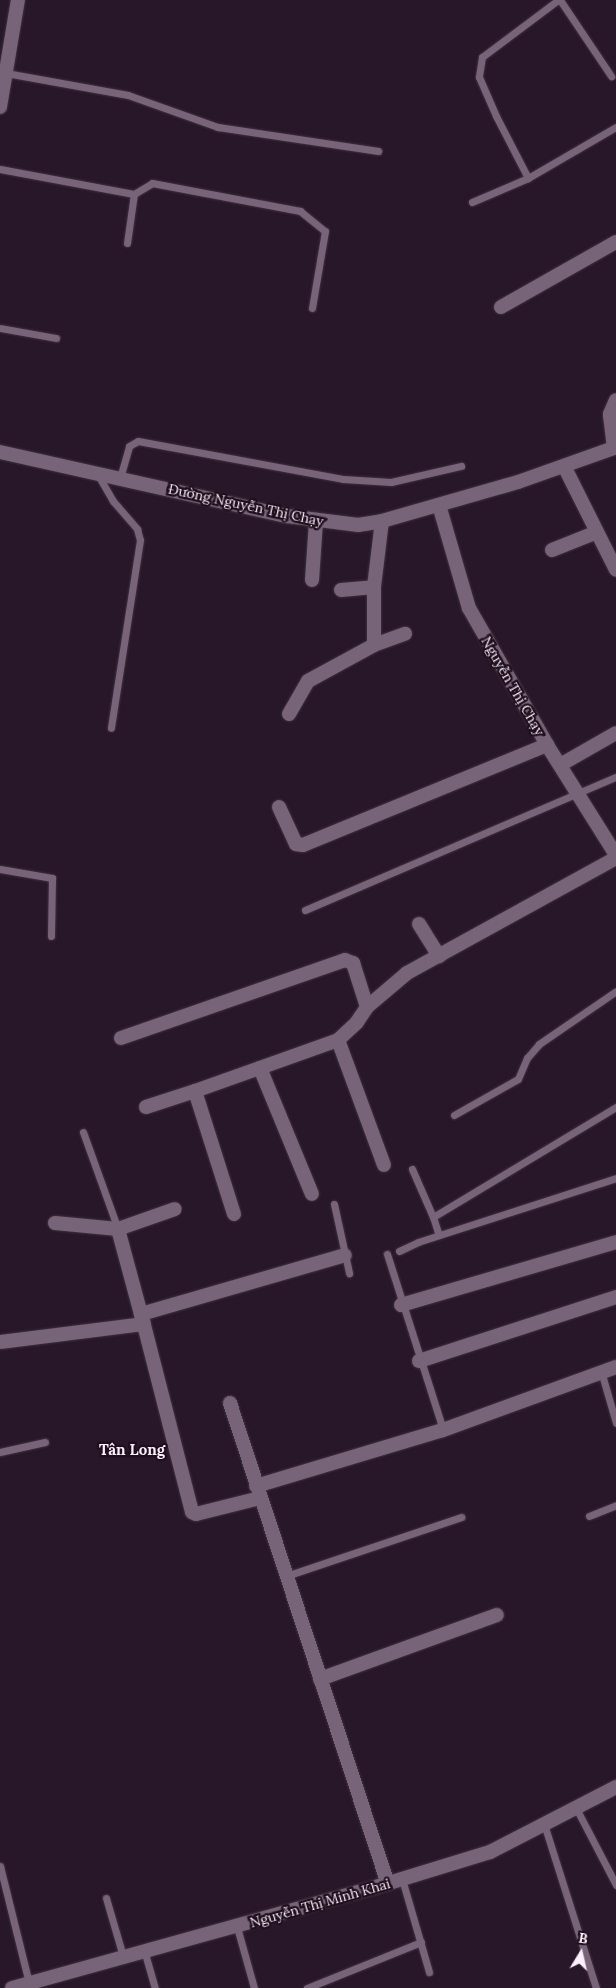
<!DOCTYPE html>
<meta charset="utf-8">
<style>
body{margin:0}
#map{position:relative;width:616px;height:1988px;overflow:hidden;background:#281728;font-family:Lora,serif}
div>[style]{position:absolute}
.roads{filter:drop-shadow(0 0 1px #3f3240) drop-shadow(0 0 1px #3f3240)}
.service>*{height:7px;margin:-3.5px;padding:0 3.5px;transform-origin:3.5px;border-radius:3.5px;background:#786478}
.minor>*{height:14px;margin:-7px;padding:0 7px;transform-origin:7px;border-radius:7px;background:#786478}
.secondary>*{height:14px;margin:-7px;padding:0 7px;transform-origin:7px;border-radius:7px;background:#786478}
span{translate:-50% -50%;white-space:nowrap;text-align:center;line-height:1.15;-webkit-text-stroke:4.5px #1e0e1e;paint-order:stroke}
.street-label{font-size:14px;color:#fbeffb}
.neighbourhood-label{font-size:15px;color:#fbeffb;font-weight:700}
.north{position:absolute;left:556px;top:1928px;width:50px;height:50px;-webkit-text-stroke:4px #1e0e1e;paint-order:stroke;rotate:9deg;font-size:14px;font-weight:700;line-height:20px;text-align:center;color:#fbeffb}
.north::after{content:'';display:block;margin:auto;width:18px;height:22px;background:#fbeffb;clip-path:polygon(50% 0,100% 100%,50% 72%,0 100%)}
</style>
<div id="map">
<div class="roads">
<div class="service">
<div style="left:558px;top:0;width:95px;rotate:143.1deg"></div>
<div style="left:482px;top:57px;width:20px;rotate:99deg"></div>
<div style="left:479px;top:77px;width:43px;rotate:66.4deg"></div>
<div style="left:496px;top:116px;width:70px;rotate:62.7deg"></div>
<div style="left:528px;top:178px;width:102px;rotate:-30.1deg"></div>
<div style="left:560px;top:0;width:92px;rotate:56.1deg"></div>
<div style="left:6px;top:73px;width:124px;rotate:10.2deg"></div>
<div style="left:128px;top:95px;width:96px;rotate:19.6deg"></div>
<div style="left:218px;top:127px;width:162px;rotate:8.5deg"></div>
<div style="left:0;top:169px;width:136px;rotate:10.6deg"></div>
<div style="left:134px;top:194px;width:21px;rotate:-31deg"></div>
<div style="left:152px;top:183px;width:151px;rotate:10.7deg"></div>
<div style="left:300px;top:211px;width:32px;rotate:39deg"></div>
<div style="left:325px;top:231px;width:78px;rotate:99.6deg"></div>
<div style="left:472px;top:202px;width:61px;rotate:-23.2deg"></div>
<div style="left:127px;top:243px;width:49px;rotate:-81.9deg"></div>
<div style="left:0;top:328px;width:57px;rotate:10.1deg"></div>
<div style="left:98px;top:475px;width:30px;rotate:60deg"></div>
<div style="left:113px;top:501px;width:37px;rotate:49deg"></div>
<div style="left:137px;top:529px;width:11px;rotate:75deg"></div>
<div style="left:140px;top:540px;width:190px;rotate:98.8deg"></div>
<div style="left:120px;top:478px;width:33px;rotate:-74deg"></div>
<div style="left:129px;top:446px;width:10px;rotate:-29deg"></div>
<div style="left:138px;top:441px;width:208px;rotate:10.5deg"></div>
<div style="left:343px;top:479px;width:48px;rotate:3.6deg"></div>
<div style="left:391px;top:482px;width:72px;rotate:-12.9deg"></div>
<div style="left:0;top:869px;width:53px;rotate:9.8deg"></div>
<div style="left:52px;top:878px;width:58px;rotate:91deg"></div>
<div style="left:305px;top:910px;width:338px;rotate:-23.2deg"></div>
<div style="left:454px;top:1115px;width:73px;rotate:-29.4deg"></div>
<div style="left:518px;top:1079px;width:23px;rotate:-67deg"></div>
<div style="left:527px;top:1058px;width:18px;rotate:-49deg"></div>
<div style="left:539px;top:1044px;width:93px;rotate:-34.5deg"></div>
<div style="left:83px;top:1132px;width:103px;rotate:70.2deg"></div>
<div style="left:412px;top:1169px;width:52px;rotate:66.4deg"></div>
<div style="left:433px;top:1217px;width:214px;rotate:-31deg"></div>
<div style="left:334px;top:1204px;width:71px;rotate:77.7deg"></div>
<div style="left:433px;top:1217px;width:19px;rotate:72deg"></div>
<div style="left:399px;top:1251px;width:21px;rotate:-25deg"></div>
<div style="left:418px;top:1242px;width:208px;rotate:-17.9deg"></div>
<div style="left:387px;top:1254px;width:185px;rotate:72.3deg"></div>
<div style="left:601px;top:1371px;width:54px;rotate:73.9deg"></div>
<div style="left:0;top:1452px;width:46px;rotate:-12.5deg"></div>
<div style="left:589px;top:1516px;width:29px;rotate:-22deg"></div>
<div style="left:286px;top:1576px;width:185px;rotate:-18.6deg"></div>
<div style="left:576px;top:1808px;width:87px;rotate:62.5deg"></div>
<div style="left:544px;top:1824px;width:172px;rotate:72.4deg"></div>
<div style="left:0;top:1866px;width:121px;rotate:76.1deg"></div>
<div style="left:402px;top:1879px;width:97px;rotate:73.8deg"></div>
<div style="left:106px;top:1898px;width:60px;rotate:73.7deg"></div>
<div style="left:237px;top:1927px;width:63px;rotate:74.4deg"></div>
<div style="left:144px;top:1950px;width:40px;rotate:74deg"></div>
<div style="left:307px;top:1988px;width:123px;rotate:-22deg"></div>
</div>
<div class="minor">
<div style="left:501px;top:307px;width:132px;rotate:-29.5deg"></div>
<div style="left:0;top:452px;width:294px;rotate:12.6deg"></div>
<div style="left:287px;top:516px;width:72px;rotate:7.2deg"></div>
<div style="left:358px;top:525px;width:24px;rotate:-9deg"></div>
<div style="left:382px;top:521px;width:141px;rotate:-16deg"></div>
<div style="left:518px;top:482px;width:102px;rotate:-19.5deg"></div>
<div style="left:614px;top:448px;width:34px;rotate:-97deg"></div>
<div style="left:610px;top:414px;width:15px;rotate:-67deg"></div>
<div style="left:564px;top:466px;width:116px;rotate:63.4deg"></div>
<div style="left:439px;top:505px;width:107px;rotate:73.8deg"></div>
<div style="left:469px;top:608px;width:158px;rotate:60.3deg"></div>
<div style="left:547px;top:745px;width:130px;rotate:57.9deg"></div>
<div style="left:552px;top:550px;width:48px;rotate:-21.8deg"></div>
<div style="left:312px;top:580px;width:59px;rotate:-86.1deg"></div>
<div style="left:341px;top:590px;width:33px;rotate:-5deg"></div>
<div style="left:374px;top:587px;width:66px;rotate:-83.1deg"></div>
<div style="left:374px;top:645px;width:33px;rotate:-20deg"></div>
<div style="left:289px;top:714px;width:38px;rotate:-60deg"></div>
<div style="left:308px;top:681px;width:75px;rotate:-28.6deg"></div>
<div style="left:374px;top:645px;width:58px;rotate:-90deg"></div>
<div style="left:560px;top:765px;width:64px;rotate:-29.7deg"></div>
<div style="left:279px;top:807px;width:41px;rotate:65.3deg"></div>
<div style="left:296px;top:844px;width:7px;rotate:8deg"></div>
<div style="left:303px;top:845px;width:264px;rotate:-22.3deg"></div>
<div style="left:419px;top:924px;width:38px;rotate:58deg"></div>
<div style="left:121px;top:1038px;width:237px;rotate:-19.2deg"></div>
<div style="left:345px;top:960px;width:9px;rotate:21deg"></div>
<div style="left:353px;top:963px;width:46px;rotate:72.3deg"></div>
<div style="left:338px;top:1040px;width:133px;rotate:69.8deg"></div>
<div style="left:260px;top:1068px;width:136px;rotate:67.6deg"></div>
<div style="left:146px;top:1107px;width:52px;rotate:-18.1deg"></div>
<div style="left:234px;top:1214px;width:129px;rotate:-107.6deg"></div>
<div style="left:195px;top:1091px;width:152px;rotate:-19.6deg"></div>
<div style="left:338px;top:1040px;width:26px;rotate:-43deg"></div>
<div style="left:357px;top:1022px;width:18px;rotate:-56deg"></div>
<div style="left:367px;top:1007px;width:52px;rotate:-40.4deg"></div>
<div style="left:407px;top:973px;width:239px;rotate:-28.8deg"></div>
<div style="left:55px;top:1223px;width:63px;rotate:5.4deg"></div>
<div style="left:118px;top:1229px;width:88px;rotate:74.9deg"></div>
<div style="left:118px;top:1229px;width:60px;rotate:-19.3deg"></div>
<div style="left:401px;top:1305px;width:224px;rotate:-16.3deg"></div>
<div style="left:1px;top:1342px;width:144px;rotate:-7.2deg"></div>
<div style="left:419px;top:1361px;width:207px;rotate:-18deg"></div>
<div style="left:230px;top:1403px;width:506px;rotate:71.82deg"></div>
<div style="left:256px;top:1486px;width:195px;rotate:-16.7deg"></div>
<div style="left:443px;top:1430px;width:184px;rotate:-20deg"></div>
<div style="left:260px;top:1498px;width:66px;rotate:166deg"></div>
<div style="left:196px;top:1514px;width:4px;rotate:-153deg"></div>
<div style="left:192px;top:1512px;width:204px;rotate:-104.4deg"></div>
<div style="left:141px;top:1314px;width:212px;rotate:-16.1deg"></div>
<div style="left:320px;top:1679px;width:188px;rotate:-19.9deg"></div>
</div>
<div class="secondary">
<div style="left:0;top:107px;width:109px;rotate:-80.5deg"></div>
<div style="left:12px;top:1988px;width:378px;rotate:-15.5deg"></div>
<div style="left:376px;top:1887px;width:119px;rotate:-17.1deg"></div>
<div style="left:490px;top:1852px;width:142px;rotate:-27.3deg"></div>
</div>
</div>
<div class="street-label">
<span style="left:246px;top:505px;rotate:12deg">Đường Nguyễn Thị Chạy</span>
<span style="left:513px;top:686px;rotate:60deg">Nguyễn Thị Chạy</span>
<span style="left:320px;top:1903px;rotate:-16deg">Nguyễn Thị Minh Khai</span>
</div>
<div class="neighbourhood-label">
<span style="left:132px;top:1450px">Tân Long</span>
</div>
<div class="north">B</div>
</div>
